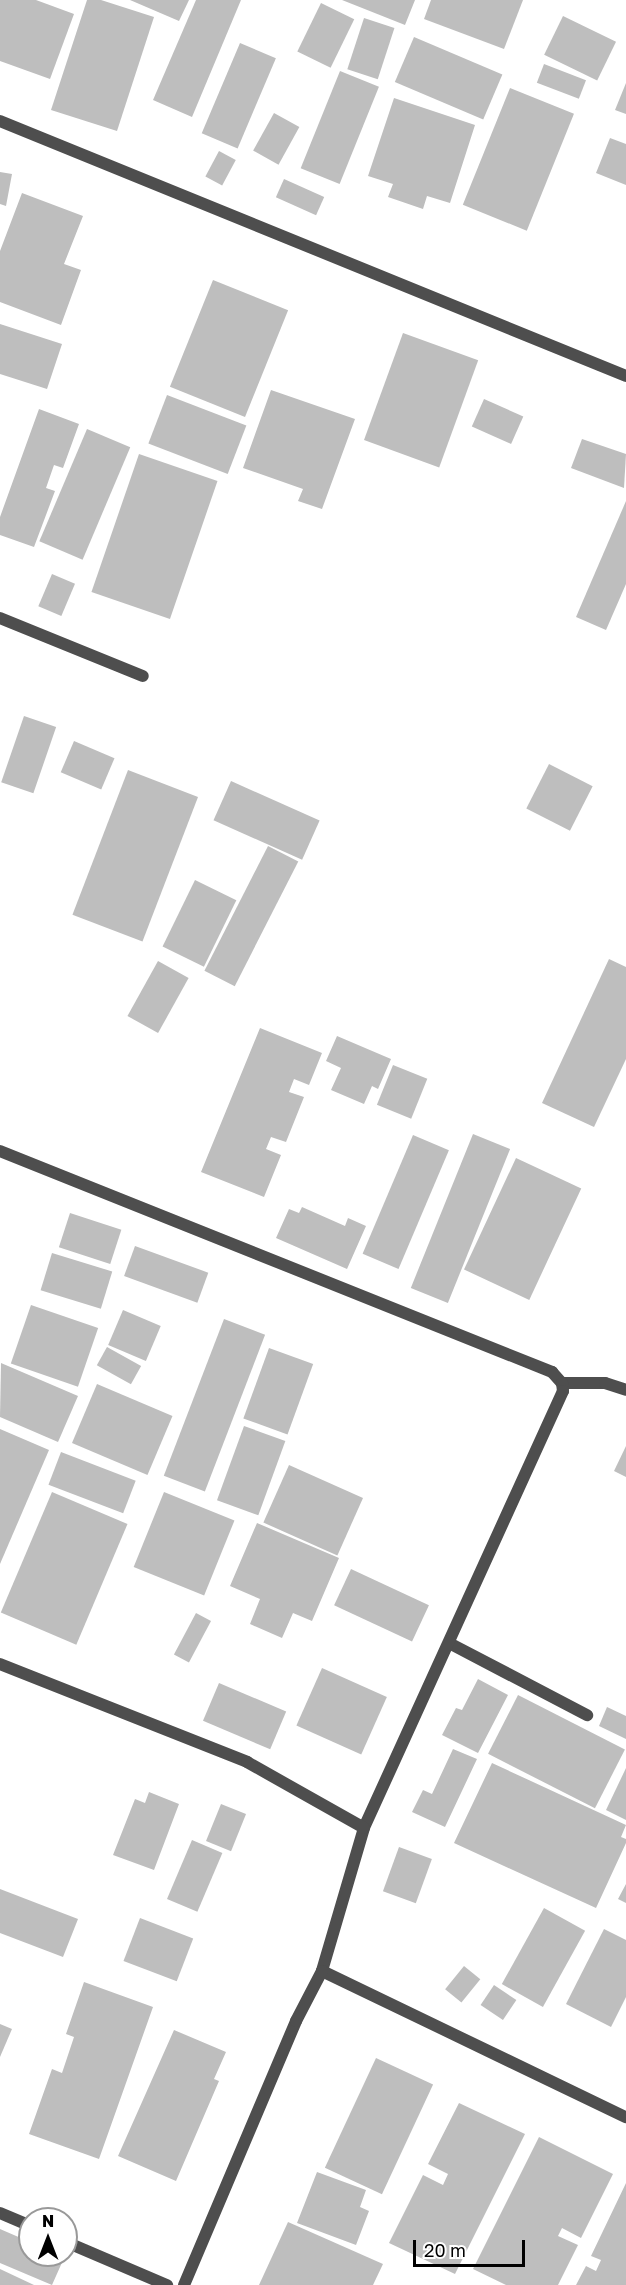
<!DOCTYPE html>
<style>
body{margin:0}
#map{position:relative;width:626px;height:2285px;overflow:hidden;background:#fff;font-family:"Golos Text",sans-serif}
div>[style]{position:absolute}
.building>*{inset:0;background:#bebebe;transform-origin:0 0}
.lane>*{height:12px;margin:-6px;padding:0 6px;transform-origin:6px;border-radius:6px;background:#4e4e4e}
.street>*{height:12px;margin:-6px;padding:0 6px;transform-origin:6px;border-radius:6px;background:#4e4e4e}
span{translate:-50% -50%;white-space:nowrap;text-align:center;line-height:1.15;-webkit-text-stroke:6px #fff;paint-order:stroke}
.north{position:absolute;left:18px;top:2207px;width:60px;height:60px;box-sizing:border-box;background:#fff;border:2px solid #999;border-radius:50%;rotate:0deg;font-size:16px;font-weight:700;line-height:24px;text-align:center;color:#000}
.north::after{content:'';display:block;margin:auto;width:21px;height:27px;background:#000;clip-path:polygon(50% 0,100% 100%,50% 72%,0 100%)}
.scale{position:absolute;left:413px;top:2240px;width:112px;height:27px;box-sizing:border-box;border:3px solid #000;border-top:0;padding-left:8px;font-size:18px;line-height:21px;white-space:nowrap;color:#000;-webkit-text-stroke:4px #fff;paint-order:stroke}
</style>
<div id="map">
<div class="building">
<div style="clip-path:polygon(0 0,36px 0,74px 14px,50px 79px,0 61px)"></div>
<div style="clip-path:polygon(87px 0,101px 0,154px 17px,117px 131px,51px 110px)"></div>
<div style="clip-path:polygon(130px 0,189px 0,179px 21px)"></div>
<div style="clip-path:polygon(196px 0,241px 0,192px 117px,153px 100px)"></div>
<div style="clip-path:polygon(342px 0,415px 0,405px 25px)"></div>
<div style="clip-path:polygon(431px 0,523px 0,504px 49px,424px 19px)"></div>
<div style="left:321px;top:3px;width:37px;height:54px;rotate:26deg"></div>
<div style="left:563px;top:16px;width:59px;height:43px;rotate:26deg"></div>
<div style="left:364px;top:18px;width:32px;height:54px;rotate:18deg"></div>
<div style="left:414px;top:37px;width:96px;height:49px;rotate:23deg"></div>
<div style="left:240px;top:43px;width:39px;height:98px;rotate:23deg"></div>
<div style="left:544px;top:64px;width:45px;height:20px;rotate:21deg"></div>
<div style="left:340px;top:71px;width:42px;height:105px;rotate:22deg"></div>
<div style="clip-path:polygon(626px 83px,626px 114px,615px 110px)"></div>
<div style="left:510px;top:88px;width:69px;height:126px;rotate:22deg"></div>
<div style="clip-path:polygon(394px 98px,475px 125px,450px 203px,427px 196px,423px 209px,388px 197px,393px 184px,368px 176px)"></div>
<div style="left:274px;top:113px;width:29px;height:43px;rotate:29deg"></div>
<div style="clip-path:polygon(610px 138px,626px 144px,626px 185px,596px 173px)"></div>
<div style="left:219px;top:151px;width:19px;height:29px;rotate:28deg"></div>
<div style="clip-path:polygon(0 172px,12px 174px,6px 206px,0 204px)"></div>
<div style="left:284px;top:179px;width:44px;height:20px;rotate:24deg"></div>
<div style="clip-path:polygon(22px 193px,83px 216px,64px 264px,81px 270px,61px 325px,0 302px,0 251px)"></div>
<div style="left:213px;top:280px;width:81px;height:115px;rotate:22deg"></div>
<div style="clip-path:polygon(0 324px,62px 344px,47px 389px,0 374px)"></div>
<div style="left:403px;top:333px;width:80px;height:114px;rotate:20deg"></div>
<div style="clip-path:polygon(271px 390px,355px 419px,322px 509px,298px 501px,303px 489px,243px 468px)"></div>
<div style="left:167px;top:395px;width:85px;height:52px;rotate:21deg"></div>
<div style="left:484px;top:399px;width:43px;height:30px;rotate:24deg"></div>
<div style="clip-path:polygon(39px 409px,79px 424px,63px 468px,54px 465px,46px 488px,55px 491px,34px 547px,0 535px,0 517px)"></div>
<div style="left:87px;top:429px;width:47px;height:122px;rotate:23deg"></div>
<div style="clip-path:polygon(582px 439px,626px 454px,624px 488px,571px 468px)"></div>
<div style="left:139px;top:454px;width:83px;height:146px;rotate:19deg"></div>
<div style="clip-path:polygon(626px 501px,626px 584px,606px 630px,576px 617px)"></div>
<div style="left:52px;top:574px;width:25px;height:35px;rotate:23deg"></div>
<div style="left:24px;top:716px;width:34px;height:70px;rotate:19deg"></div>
<div style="left:74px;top:741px;width:44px;height:34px;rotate:23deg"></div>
<div style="left:549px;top:764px;width:49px;height:50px;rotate:27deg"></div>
<div style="left:128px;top:770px;width:75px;height:155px;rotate:21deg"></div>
<div style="left:231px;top:781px;width:97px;height:43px;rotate:24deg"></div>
<div style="left:268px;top:846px;width:34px;height:140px;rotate:27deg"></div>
<div style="left:195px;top:880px;width:46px;height:74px;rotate:26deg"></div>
<div style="clip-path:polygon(609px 959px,626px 967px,626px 1059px,594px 1127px,542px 1103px)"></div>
<div style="left:158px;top:961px;width:35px;height:63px;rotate:29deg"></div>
<div style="clip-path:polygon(260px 1028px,322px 1053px,309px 1085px,294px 1079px,289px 1092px,304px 1097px,286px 1142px,271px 1137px,266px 1149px,281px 1155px,264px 1197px,201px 1172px)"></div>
<div style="clip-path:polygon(337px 1036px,391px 1059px,378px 1089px,372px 1086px,364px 1104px,331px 1090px,341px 1068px,326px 1061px)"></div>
<div style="left:393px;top:1065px;width:37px;height:43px;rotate:22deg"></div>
<div style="left:473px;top:1134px;width:40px;height:166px;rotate:22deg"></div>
<div style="left:413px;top:1135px;width:39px;height:129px;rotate:23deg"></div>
<div style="left:516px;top:1158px;width:72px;height:123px;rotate:25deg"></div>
<div style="clip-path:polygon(302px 1207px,345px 1226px,348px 1218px,366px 1226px,347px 1269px,276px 1238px,289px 1209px,299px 1213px)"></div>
<div style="left:70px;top:1213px;width:54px;height:36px;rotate:18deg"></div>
<div style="left:135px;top:1246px;width:78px;height:32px;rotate:20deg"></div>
<div style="left:52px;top:1253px;width:63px;height:39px;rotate:17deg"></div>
<div style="left:31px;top:1305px;width:71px;height:62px;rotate:19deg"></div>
<div style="left:123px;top:1310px;width:41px;height:38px;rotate:23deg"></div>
<div style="left:224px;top:1319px;width:44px;height:168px;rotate:21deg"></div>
<div style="left:107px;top:1347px;width:39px;height:21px;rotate:29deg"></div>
<div style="left:269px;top:1348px;width:47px;height:75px;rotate:20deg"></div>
<div style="clip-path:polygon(1px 1363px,78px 1396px,58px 1442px,0 1417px)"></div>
<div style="left:97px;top:1384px;width:82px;height:64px;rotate:23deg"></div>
<div style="left:244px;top:1426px;width:44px;height:79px;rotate:20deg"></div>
<div style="clip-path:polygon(0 1429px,49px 1450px,0 1564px)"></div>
<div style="clip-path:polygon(626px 1446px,626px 1477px,614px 1471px)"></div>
<div style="left:61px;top:1452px;width:80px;height:35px;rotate:21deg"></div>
<div style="left:289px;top:1465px;width:81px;height:63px;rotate:24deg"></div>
<div style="left:52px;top:1492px;width:82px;height:131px;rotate:23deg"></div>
<div style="left:164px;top:1492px;width:76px;height:81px;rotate:22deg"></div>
<div style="clip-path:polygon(257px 1523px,339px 1558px,312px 1621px,293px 1613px,282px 1638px,250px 1624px,260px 1599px,230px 1586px)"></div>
<div style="left:351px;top:1569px;width:86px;height:40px;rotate:25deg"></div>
<div style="left:196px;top:1613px;width:17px;height:47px;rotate:28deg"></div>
<div style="left:322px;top:1668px;width:71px;height:63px;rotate:24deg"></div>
<div style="clip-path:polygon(478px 1679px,508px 1695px,478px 1753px,442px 1735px,456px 1708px,462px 1710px)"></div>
<div style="left:219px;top:1683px;width:73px;height:41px;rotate:23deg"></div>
<div style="left:518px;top:1695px;width:120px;height:66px;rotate:27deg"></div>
<div style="clip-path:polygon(607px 1707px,626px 1716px,626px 1739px,599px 1726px)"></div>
<div style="clip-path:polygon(453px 1749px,477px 1759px,445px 1827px,412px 1812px,423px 1790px,432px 1794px)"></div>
<div style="clip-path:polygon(492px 1763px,626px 1825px,621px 1837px,626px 1839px,626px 1843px,596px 1908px,454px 1843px)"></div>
<div style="clip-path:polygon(626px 1768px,626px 1820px,606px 1810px)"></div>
<div style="clip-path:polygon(149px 1792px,179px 1804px,154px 1870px,113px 1855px,135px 1799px,145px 1803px)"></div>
<div style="left:221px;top:1804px;width:27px;height:40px;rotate:22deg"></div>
<div style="left:192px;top:1840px;width:33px;height:64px;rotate:23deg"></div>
<div style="left:399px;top:1847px;width:35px;height:47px;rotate:20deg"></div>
<div style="clip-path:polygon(626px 1884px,626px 1903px,618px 1899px)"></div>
<div style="clip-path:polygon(0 1889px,78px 1919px,63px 1957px,0 1933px)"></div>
<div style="left:544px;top:1908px;width:47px;height:87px;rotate:29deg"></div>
<div style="left:140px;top:1918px;width:57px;height:46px;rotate:21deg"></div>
<div style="clip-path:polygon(604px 1929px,626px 1940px,626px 1997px,611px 2027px,566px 2004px)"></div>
<div style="left:464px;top:1966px;width:21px;height:30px;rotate:39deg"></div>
<div style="clip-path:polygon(84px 1982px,153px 2007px,99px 2159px,29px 2134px,52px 2069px,62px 2073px,74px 2037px,66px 2034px)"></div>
<div style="left:494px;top:1985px;width:27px;height:24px;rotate:34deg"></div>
<div style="clip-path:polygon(0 2024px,12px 2029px,0 2057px)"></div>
<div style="clip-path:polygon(174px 2030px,226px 2052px,214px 2079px,219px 2081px,176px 2181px,118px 2156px)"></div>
<div style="left:376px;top:2058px;width:63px;height:121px;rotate:25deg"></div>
<div style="clip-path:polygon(459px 2103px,525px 2134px,455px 2274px,389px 2243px,423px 2175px,443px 2185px,448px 2174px,428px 2164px)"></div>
<div style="clip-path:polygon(539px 2137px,613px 2174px,581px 2238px,562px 2228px,558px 2236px,578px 2245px,558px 2285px,506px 2285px,473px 2269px)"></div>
<div style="clip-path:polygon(317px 2172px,366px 2190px,360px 2207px,369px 2211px,356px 2245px,297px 2223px)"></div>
<div style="clip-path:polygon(626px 2183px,626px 2285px,576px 2285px,586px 2266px,596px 2271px,601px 2260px,591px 2256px)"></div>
<div style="clip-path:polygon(288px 2222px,383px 2264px,373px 2285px,259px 2285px)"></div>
<div style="clip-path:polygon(0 2229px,30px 2242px,30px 2255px,58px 2255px,64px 2258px,52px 2285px,0 2263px)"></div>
<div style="clip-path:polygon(0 2269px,34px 2285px,0 2285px)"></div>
</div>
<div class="lane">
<div style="left:562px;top:1383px;width:43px"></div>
<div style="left:605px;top:1383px;width:22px;rotate:18deg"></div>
<div style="left:449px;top:1643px;width:156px;rotate:27.6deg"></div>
</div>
<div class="street">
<div style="left:0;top:121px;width:676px;rotate:22.16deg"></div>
<div style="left:0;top:618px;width:154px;rotate:22.1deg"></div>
<div style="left:0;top:1151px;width:595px;rotate:21.82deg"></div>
<div style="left:552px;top:1372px;width:15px;rotate:48deg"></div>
<div style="left:562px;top:1383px;width:8px;rotate:83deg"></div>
<div style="left:563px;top:1391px;width:480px;rotate:114.5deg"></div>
<div style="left:364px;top:1828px;width:149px;rotate:106.4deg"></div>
<div style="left:322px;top:1971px;width:337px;rotate:25.7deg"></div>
<div style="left:0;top:1664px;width:266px;rotate:21.6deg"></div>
<div style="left:247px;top:1762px;width:134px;rotate:29.4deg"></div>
<div style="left:0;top:2213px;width:33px;rotate:23deg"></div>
<div style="left:66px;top:2242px;width:110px;rotate:23.1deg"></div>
<div style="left:184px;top:2285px;width:287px;rotate:-67deg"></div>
<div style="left:296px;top:2021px;width:56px;rotate:-62.5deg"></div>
</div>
<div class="north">N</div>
<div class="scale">20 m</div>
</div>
